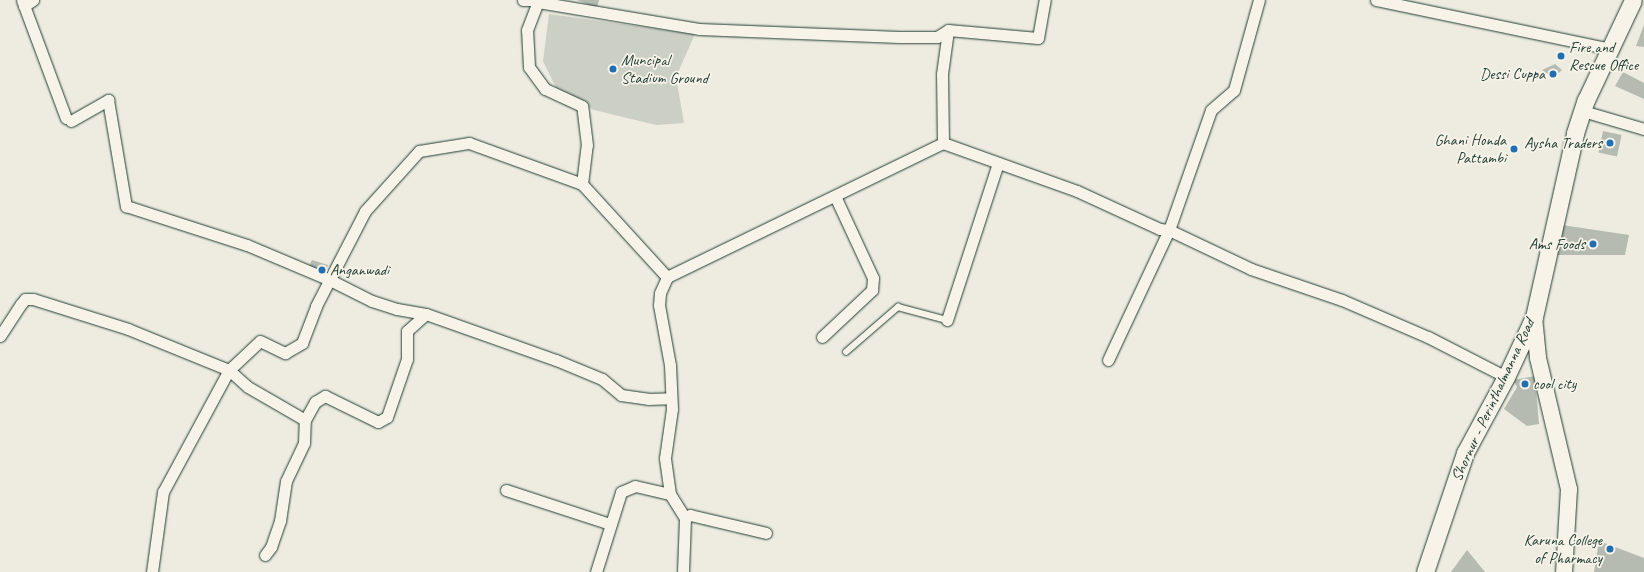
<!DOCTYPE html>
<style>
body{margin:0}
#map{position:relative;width:1644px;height:572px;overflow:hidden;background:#eeece1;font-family:Caveat,sans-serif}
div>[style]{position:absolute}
.green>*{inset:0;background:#cccfc4}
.building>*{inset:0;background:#b5bbb0;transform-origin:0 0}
.roads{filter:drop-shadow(0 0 1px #1f3d34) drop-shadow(0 0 1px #1f3d34)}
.lane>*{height:5.5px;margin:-2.75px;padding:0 2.75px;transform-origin:2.75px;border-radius:2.75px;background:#f7f3e8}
.street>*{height:11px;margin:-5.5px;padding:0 5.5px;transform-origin:5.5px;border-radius:5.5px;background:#f7f3e8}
.secondary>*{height:16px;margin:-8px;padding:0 8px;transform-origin:8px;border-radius:8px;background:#f7f3e8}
.primary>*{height:17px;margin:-8.5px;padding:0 8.5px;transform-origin:8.5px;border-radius:8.5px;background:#f7f3e8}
.dots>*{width:11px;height:11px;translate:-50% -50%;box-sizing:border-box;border:2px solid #f7f3e8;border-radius:50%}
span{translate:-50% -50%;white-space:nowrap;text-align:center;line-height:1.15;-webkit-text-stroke:3.5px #f7f3e8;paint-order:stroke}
.poi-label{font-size:16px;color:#1f3d34}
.left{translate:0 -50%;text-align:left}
.right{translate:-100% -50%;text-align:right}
.street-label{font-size:16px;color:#1f3d34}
</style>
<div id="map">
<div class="green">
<div style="clip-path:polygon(549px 14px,695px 34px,676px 77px,684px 123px,656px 125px,594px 110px,556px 88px,543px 61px)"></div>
</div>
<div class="building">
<div style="clip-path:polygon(577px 0,599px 0,597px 8px)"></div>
<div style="clip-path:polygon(1644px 25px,1644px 47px,1636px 46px)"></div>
<div style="clip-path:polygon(1555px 64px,1562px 70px,1553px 78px,1542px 70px)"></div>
<div style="clip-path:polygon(1623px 72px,1644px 83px,1644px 99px,1615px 86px)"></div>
<div style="left:1603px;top:131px;width:19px;height:22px;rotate:12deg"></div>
<div style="clip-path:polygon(1562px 225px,1629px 235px,1625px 255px,1557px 255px)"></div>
<div style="clip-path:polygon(312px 260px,328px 265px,325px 274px,309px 266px)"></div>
<div style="clip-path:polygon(1535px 376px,1539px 424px,1527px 426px,1504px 409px,1517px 387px,1513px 380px)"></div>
<div style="clip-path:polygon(1599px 541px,1644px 558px,1644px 572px,1594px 572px)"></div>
<div style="clip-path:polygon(1467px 550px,1485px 572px,1451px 572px)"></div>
</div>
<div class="roads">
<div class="lane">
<div style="left:846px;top:352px;width:69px;rotate:-40.9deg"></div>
<div style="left:898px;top:307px;width:51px;rotate:14.9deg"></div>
</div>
<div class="street">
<div style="left:22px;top:0;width:126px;rotate:69.6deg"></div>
<div style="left:523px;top:0;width:15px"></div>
<div style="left:1376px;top:0;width:240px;rotate:11.8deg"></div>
<div style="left:24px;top:6px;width:11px;rotate:-34deg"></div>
<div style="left:1583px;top:111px;width:64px;rotate:16.4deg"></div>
<div style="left:71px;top:121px;width:43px;rotate:-29.6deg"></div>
<div style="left:108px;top:100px;width:108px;rotate:80.4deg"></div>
<div style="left:126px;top:206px;width:127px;rotate:17.9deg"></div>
<div style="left:247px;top:245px;width:90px;rotate:22.9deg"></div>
<div style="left:330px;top:280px;width:47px;rotate:26.6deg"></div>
<div style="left:372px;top:301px;width:26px;rotate:18deg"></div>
<div style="left:397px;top:309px;width:29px;rotate:10deg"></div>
<div style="left:426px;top:314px;width:138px;rotate:19.5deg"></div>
<div style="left:556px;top:360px;width:50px;rotate:22.4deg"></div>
<div style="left:602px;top:379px;width:25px;rotate:40deg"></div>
<div style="left:621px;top:395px;width:27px;rotate:8deg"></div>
<div style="left:648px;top:399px;width:23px;rotate:-2deg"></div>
<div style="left:943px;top:143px;width:69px;rotate:-90.8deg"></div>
<div style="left:942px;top:74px;width:44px;rotate:-82.2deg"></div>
<div style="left:582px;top:184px;width:39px;rotate:-83deg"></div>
<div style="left:587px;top:145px;width:39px;rotate:-97deg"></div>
<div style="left:582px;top:106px;width:41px;rotate:-155.3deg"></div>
<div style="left:545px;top:89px;width:27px;rotate:-126deg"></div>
<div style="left:529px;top:67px;width:37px;rotate:-93deg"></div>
<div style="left:527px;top:30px;width:30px;rotate:-69deg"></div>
<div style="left:538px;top:2px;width:163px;rotate:9.5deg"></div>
<div style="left:699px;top:29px;width:200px;rotate:2.3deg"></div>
<div style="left:899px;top:37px;width:38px"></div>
<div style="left:937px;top:37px;width:13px;rotate:-32deg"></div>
<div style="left:948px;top:30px;width:90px;rotate:5.1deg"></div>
<div style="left:1038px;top:38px;width:39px;rotate:-80deg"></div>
<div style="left:947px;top:320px;width:165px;rotate:-72deg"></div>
<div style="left:0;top:336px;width:38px;rotate:-57deg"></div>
<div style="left:21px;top:304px;width:6px;rotate:-51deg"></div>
<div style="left:25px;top:299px;width:8px"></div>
<div style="left:33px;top:299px;width:100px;rotate:17.5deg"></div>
<div style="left:128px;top:329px;width:109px;rotate:22.1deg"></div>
<div style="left:229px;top:370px;width:25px;rotate:42deg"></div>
<div style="left:248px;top:387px;width:66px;rotate:30.1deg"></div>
<div style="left:305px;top:420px;width:21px;rotate:-61deg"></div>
<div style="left:315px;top:402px;width:12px;rotate:-31deg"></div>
<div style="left:325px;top:396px;width:59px;rotate:26.1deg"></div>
<div style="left:378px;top:422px;width:10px;rotate:-29deg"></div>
<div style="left:387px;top:417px;width:61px;rotate:-71deg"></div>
<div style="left:407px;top:359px;width:28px;rotate:-90deg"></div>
<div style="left:407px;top:331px;width:25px;rotate:-42deg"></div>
<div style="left:822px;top:337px;width:69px;rotate:-43.2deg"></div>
<div style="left:872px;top:290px;width:12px;rotate:-85deg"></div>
<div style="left:873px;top:278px;width:90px;rotate:-114.9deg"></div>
<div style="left:1108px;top:360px;width:144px;rotate:-64.9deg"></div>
<div style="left:1169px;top:230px;width:91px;rotate:25.4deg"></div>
<div style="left:1251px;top:269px;width:96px;rotate:18.8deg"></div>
<div style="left:1342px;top:300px;width:94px;rotate:23.3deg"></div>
<div style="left:1428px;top:337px;width:88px;rotate:27.1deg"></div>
<div style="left:506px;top:490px;width:109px;rotate:18.1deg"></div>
<div style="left:670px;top:494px;width:28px;rotate:58deg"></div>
<div style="left:685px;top:518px;width:54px;rotate:92.1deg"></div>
<div style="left:685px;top:518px;width:6px;rotate:-31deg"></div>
<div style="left:690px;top:515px;width:78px;rotate:13.3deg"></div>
<div style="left:265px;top:555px;width:10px;rotate:-53deg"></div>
<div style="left:271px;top:547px;width:28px;rotate:-71deg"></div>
<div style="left:280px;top:521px;width:40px;rotate:-81.5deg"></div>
<div style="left:286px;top:481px;width:42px;rotate:-64.7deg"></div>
<div style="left:304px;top:443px;width:23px;rotate:-88deg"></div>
<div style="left:152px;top:572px;width:81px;rotate:-82.2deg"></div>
<div style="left:163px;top:492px;width:139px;rotate:-61.6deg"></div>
<div style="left:229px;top:370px;width:42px;rotate:-43.1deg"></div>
<div style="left:260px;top:341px;width:28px;rotate:26deg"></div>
<div style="left:285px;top:353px;width:20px;rotate:-30deg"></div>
<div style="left:302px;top:343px;width:40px;rotate:-69deg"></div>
<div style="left:316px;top:306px;width:107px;rotate:-62.7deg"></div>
<div style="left:365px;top:211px;width:81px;rotate:-48deg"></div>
<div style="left:419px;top:151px;width:51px;rotate:-9.1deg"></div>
<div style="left:469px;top:143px;width:120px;rotate:19.9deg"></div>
<div style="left:582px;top:184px;width:126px;rotate:47.6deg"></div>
<div style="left:667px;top:277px;width:307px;rotate:-25.9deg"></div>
<div style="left:943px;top:143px;width:142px;rotate:19.7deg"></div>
<div style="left:1077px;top:191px;width:91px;rotate:24.6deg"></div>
<div style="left:1160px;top:229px;width:9px;rotate:6deg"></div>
<div style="left:1169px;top:230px;width:127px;rotate:-70.7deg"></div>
<div style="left:1211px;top:110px;width:30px;rotate:-41deg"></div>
<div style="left:1234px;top:90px;width:93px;rotate:-74.5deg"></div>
<div style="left:596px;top:572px;width:84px;rotate:-72.6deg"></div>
<div style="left:621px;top:492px;width:15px;rotate:-23deg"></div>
<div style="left:635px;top:486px;width:36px;rotate:13deg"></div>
<div style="left:670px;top:494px;width:36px;rotate:-98deg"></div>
<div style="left:665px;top:458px;width:49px;rotate:-81.9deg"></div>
<div style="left:672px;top:409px;width:44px;rotate:-92.6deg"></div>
<div style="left:670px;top:365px;width:61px;rotate:-100.4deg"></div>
<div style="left:659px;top:305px;width:12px;rotate:-85deg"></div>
<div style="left:660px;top:293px;width:17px;rotate:-66deg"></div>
</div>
<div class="secondary">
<div style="left:1534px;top:317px;width:41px;rotate:84.4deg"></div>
<div style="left:1538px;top:358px;width:135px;rotate:76.7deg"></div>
<div style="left:1569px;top:489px;width:83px;rotate:93.4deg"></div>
</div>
<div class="primary">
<div style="left:1425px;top:572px;width:126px;rotate:-71.4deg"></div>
<div style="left:1465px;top:453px;width:86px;rotate:-61.7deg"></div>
<div style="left:1506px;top:377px;width:66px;rotate:-65deg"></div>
<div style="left:1534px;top:317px;width:189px;rotate:-77.4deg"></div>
<div style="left:1575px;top:133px;width:35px;rotate:-72deg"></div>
<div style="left:1586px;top:100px;width:110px;rotate:-64.8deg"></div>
</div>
</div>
<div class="dots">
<div style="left:1561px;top:56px;background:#1f6fb2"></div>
<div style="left:613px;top:69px;background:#1f6fb2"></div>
<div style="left:1553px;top:74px;background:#1f6fb2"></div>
<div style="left:1610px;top:143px;background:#1f6fb2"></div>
<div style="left:1514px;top:149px;background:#1f6fb2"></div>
<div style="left:1593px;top:244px;background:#1f6fb2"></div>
<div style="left:322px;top:270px;background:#1f6fb2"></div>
<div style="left:1525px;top:384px;background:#1f6fb2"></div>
<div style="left:1610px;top:549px;background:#1f6fb2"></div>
</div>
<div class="poi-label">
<span class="left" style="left:1569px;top:56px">Fire and<br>Rescue Office</span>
<span class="left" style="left:621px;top:69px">Muncipal<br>Stadium Ground</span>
<span class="right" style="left:1545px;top:74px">Dessi Cuppa</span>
<span class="right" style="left:1506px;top:149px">Ghani Honda<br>Pattambi</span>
<span class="right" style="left:1602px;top:143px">Aysha Traders</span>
<span class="right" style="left:1585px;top:244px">Ams Foods</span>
<span class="left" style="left:330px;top:270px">Anganwadi</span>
<span class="left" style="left:1533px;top:384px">cool city</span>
<span class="right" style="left:1602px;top:549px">Karuna College<br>of Pharmacy</span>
</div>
<div class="street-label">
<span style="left:1493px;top:400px;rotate:-65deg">Shornur - Perinthalmanna Road</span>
</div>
</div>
